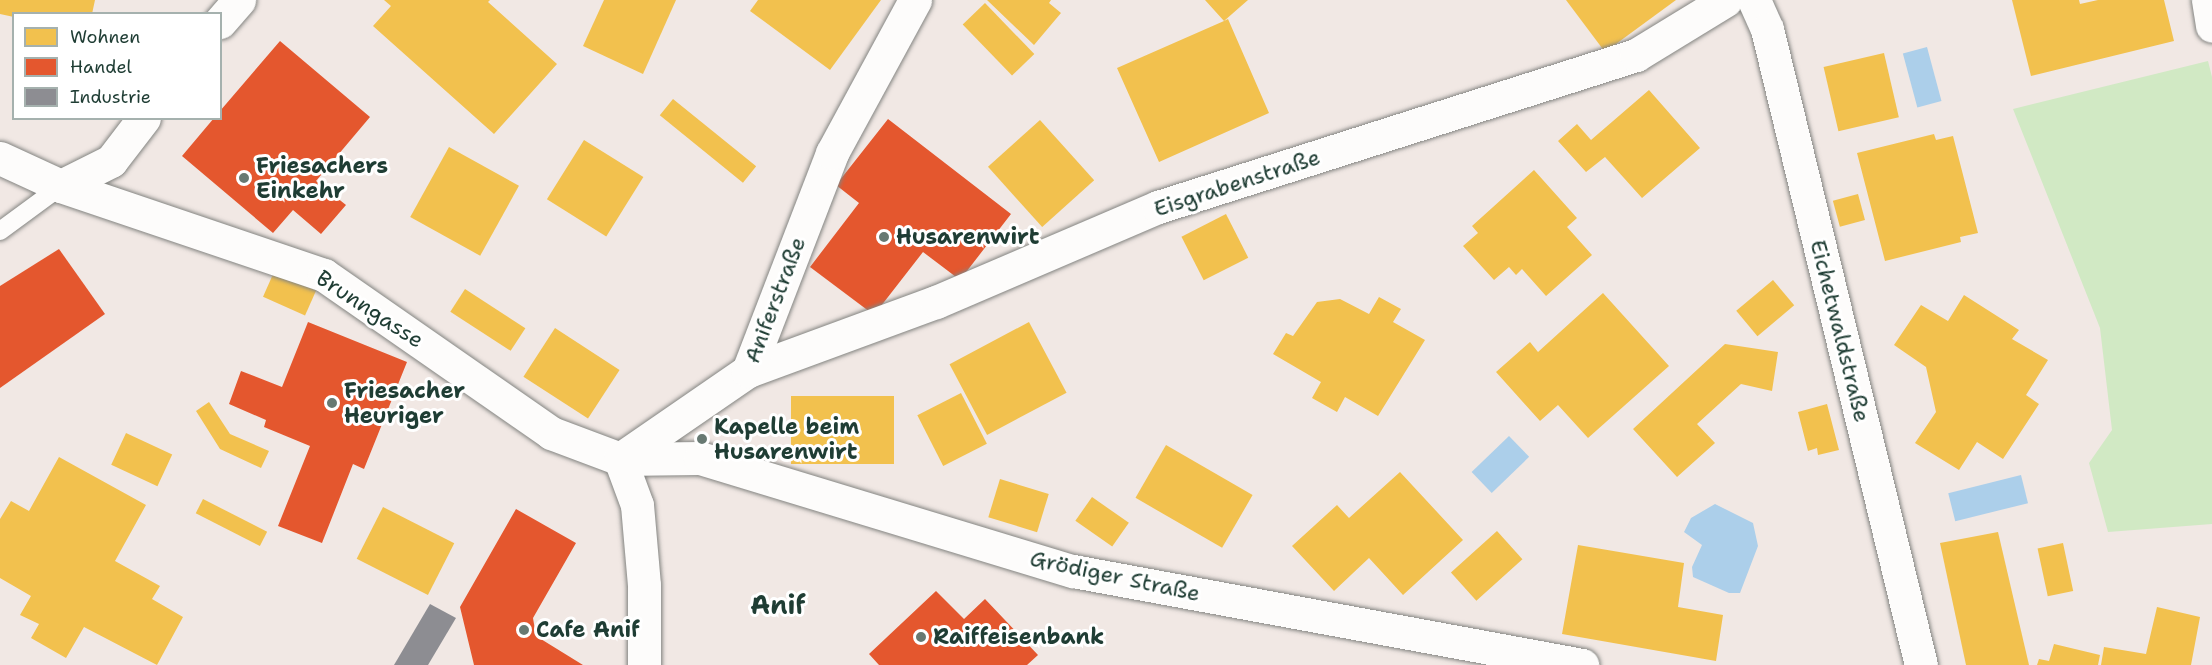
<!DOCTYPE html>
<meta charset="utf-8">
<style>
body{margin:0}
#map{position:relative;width:2212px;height:665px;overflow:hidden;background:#f1e8e4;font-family:"Shantell Sans",sans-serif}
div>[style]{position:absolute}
.green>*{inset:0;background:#d1e9c4}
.water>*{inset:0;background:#accfea;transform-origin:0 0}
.homes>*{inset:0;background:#f2c14e;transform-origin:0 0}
.shops>*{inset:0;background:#e4572e}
.industry>*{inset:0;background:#8d8d92}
.roads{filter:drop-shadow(0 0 2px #838481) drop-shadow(0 0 2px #838481)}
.lane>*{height:18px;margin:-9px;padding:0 9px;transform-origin:9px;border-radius:9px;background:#fdfcfb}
.street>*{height:33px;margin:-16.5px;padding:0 16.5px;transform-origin:16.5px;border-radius:16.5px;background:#fdfcfb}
.dots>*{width:16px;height:16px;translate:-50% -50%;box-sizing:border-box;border:3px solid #fff;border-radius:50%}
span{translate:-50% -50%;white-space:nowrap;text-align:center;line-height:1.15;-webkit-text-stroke:6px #fff;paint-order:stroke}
.poi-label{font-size:22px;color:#1f3d34;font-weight:700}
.left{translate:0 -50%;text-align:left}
.street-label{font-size:22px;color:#1f3d34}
.quarter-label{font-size:26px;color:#1f3d34;font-weight:700}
.legend{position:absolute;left:12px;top:12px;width:210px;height:108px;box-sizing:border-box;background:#fff;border:2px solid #a5b1ae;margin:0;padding:8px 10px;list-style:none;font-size:18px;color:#1f3d34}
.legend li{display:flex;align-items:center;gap:12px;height:30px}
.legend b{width:30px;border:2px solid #a5b1ae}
</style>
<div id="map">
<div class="green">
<div style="clip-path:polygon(2208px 61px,2212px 77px,2212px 524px,2108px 532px,2089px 463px,2112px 430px,2100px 328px,2013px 109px)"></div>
</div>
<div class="water">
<div style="left:1927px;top:47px;width:56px;height:25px;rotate:75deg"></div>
<div style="left:1509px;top:436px;width:29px;height:52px;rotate:46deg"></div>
<div style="left:2021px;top:475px;width:29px;height:75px;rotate:76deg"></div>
<div style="clip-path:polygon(1715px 504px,1753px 523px,1758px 546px,1740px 593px,1729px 593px,1693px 577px,1692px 567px,1702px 545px,1684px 532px,1691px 518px)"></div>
</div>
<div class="homes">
<div style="clip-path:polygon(0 0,95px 0,92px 14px,14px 14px,14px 17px,0 14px)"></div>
<div style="clip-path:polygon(384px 0,490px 0,488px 2px,557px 64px,494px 134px,373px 26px,391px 6px)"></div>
<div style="clip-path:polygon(604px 0,676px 0,643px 74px,583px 46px)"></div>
<div style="clip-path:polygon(758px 0,881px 0,830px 70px,750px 11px)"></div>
<div style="clip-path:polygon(987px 0,1051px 0,1049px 3px,1061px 13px,1034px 45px)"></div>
<div style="clip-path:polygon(1205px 0,1248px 0,1224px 21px,1228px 19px,1269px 113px,1159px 162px,1117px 68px,1224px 21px)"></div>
<div style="clip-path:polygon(1566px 0,1676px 0,1605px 52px)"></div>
<div style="clip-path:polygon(2012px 0,2079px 0,2080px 4px,2098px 0,2164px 0,2174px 41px,2031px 76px)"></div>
<div style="left:985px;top:3px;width:71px;height:31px;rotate:46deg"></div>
<div style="left:1884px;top:53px;width:66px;height:62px;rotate:77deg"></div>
<div style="clip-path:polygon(1649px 90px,1700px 148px,1642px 198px,1605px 157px,1586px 172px,1558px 141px,1577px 124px,1591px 140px)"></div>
<div style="left:673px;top:99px;width:107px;height:21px;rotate:39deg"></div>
<div style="left:1040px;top:120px;width:81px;height:70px;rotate:48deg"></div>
<div style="clip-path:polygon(1934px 134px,1936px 140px,1953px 136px,1978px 233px,1960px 237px,1961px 242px,1885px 261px,1857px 153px)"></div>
<div style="left:584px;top:140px;width:70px;height:70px;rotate:32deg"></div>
<div style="left:449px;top:147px;width:80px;height:80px;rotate:29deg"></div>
<div style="clip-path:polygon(1534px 170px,1577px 218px,1567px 227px,1592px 255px,1546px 296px,1522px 269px,1516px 275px,1509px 267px,1494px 280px,1463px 246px,1478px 233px,1472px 226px)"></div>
<div style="left:1858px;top:194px;width:27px;height:26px;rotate:75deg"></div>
<div style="left:1226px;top:214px;width:49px;height:50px;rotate:63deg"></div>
<div style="left:274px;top:272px;width:46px;height:27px;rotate:24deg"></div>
<div style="left:1773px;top:280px;width:33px;height:48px;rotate:50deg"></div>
<div style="left:465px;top:289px;width:72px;height:27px;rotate:33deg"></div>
<div style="clip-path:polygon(1603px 293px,1669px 366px,1588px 438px,1558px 405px,1540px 421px,1496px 372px,1530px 342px,1538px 352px)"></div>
<div style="clip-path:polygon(1964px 295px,2019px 330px,2012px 339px,2048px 360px,2026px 395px,2039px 404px,2003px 459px,1977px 442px,1959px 470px,1915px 443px,1936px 412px,1926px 367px,1894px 345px,1921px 305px,1948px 321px)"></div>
<div style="clip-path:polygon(1379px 297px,1401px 309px,1393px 322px,1425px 340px,1378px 416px,1345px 397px,1337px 412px,1312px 398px,1321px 382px,1273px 354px,1286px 333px,1293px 336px,1317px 302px,1340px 299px,1369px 314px)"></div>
<div style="left:1029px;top:322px;width:80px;height:90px;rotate:62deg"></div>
<div style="left:555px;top:328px;width:77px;height:58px;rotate:33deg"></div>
<div style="clip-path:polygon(1725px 344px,1778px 352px,1772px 391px,1741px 384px,1697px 424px,1715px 443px,1677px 477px,1633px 429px)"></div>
<div style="left:961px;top:393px;width:57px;height:49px;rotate:63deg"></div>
<div style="left:791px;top:396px;width:103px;height:68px"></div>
<div style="clip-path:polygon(209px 402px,230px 434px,269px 451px,261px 468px,220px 449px,196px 411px)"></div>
<div style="clip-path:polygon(1827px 404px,1839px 450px,1818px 455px,1817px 448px,1808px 451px,1798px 412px)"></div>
<div style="left:126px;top:433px;width:51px;height:35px;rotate:25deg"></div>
<div style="left:1166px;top:445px;width:100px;height:61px;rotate:30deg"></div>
<div style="clip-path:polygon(59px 457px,146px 505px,115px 561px,160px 586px,152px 599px,183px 617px,157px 665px,84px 627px,66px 658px,31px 638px,39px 624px,20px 615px,31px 596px,0 578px,0 519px,11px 501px,29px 511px)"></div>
<div style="clip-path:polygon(1400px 472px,1463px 540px,1403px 595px,1369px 558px,1334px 591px,1292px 546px,1337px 505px,1349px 518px)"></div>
<div style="left:1000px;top:479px;width:51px;height:40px;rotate:17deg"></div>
<div style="left:1092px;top:497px;width:45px;height:29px;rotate:35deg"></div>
<div style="left:203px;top:499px;width:72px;height:16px;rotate:27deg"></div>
<div style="left:383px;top:507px;width:80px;height:58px;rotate:27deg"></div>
<div style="left:1497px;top:531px;width:38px;height:62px;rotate:48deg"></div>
<div style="clip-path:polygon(1998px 532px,2029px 665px,1966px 665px,1940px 543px)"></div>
<div style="left:2063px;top:543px;width:49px;height:26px;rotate:78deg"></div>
<div style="clip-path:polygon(1578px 545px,1684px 563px,1678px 607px,1723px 615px,1716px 661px,1562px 634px)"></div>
<div style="clip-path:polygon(2157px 607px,2200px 617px,2191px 665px,2101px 665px,2104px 647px,2146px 654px)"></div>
<div style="clip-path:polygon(2054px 644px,2100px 655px,2098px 665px,2037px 665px,2039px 659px,2049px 661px)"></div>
</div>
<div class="shops">
<div style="clip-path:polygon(280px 41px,370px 117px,316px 181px,346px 205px,321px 234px,293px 210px,273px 233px,182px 156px,214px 118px,220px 118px,220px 111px)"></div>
<div style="clip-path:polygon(888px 119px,1011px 214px,960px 280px,923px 252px,874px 315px,810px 267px,859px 203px,836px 185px)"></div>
<div style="clip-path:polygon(59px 249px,105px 314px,0 388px,0 286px)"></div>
<div style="clip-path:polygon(308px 322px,407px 362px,364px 469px,353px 464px,322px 543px,278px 526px,310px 446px,264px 427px,266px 420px,229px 404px,241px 371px,282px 387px)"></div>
<div style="clip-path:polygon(516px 509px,576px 543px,533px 618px,536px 636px,583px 665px,474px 665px,460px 607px)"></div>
<div style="clip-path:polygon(936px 591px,964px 619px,985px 599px,1038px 655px,1027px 665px,879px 665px,869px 654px)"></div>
</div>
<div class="industry">
<div style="clip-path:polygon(430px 604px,456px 618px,428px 665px,394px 665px)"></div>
</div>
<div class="roads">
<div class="lane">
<div style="left:0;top:231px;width:76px;rotate:-36.4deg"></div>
</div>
<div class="street">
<div style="left:1754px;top:0;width:32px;rotate:66deg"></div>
<div style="left:1767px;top:29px;width:654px;rotate:76.39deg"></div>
<div style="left:2208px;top:0;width:26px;rotate:81deg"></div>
<div style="left:220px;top:22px;width:29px;rotate:-49deg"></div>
<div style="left:0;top:158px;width:67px;rotate:24.7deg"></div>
<div style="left:61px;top:186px;width:278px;rotate:18.7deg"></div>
<div style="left:324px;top:275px;width:277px;rotate:34.8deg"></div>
<div style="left:551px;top:433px;width:74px;rotate:20.6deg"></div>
<div style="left:620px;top:459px;width:80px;rotate:-0.7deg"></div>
<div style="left:700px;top:458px;width:390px;rotate:16.9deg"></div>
<div style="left:1073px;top:571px;width:518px;rotate:10.46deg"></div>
<div style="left:61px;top:186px;width:56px;rotate:-26.6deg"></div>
<div style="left:111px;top:161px;width:54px;rotate:-52.5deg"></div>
<div style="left:748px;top:371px;width:200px;rotate:-20.2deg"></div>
<div style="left:936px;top:302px;width:241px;rotate:-23.2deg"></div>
<div style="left:1158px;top:207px;width:502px;rotate:-17.64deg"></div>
<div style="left:1636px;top:55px;width:105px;rotate:-31.4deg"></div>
<div style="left:620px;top:459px;width:155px;rotate:-34.5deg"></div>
<div style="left:748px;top:371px;width:234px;rotate:-68.9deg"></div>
<div style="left:832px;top:153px;width:174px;rotate:-61.5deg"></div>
<div style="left:620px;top:459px;width:49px;rotate:69.7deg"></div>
<div style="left:637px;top:505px;width:80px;rotate:85deg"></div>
<div style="left:644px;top:585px;width:80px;rotate:90deg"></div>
</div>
</div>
<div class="dots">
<div style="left:244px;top:178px;background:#687972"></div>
<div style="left:884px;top:237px;background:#687972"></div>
<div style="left:332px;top:403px;background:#687972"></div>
<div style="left:702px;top:439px;background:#687972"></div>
<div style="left:524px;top:630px;background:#687972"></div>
<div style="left:921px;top:637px;background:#687972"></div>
</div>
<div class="poi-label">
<span class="left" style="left:256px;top:178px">Friesachers<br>Einkehr</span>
<span class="left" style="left:896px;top:237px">Husarenwirt</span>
<span class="left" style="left:344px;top:403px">Friesacher<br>Heuriger</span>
<span class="left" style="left:714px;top:439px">Kapelle beim<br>Husarenwirt</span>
<span class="left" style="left:536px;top:630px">Cafe Anif</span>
<span class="left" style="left:933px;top:637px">Raiffeisenbank</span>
</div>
<div class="street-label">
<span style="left:1237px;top:183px;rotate:-18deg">Eisgrabenstraße</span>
<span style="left:775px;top:300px;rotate:-69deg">Aniferstraße</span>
<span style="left:370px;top:309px;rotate:33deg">Brunngasse</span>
<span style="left:1840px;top:331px;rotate:76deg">Eichetwaldstraße</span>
<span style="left:1115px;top:576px;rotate:12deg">Grödiger Straße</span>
</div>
<div class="quarter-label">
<span style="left:778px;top:605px">Anif</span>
</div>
<ul class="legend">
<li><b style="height:16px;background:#f2c14e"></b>Wohnen</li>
<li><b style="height:16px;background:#e4572e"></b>Handel</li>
<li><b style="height:16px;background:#8d8d92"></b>Industrie</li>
</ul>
</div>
